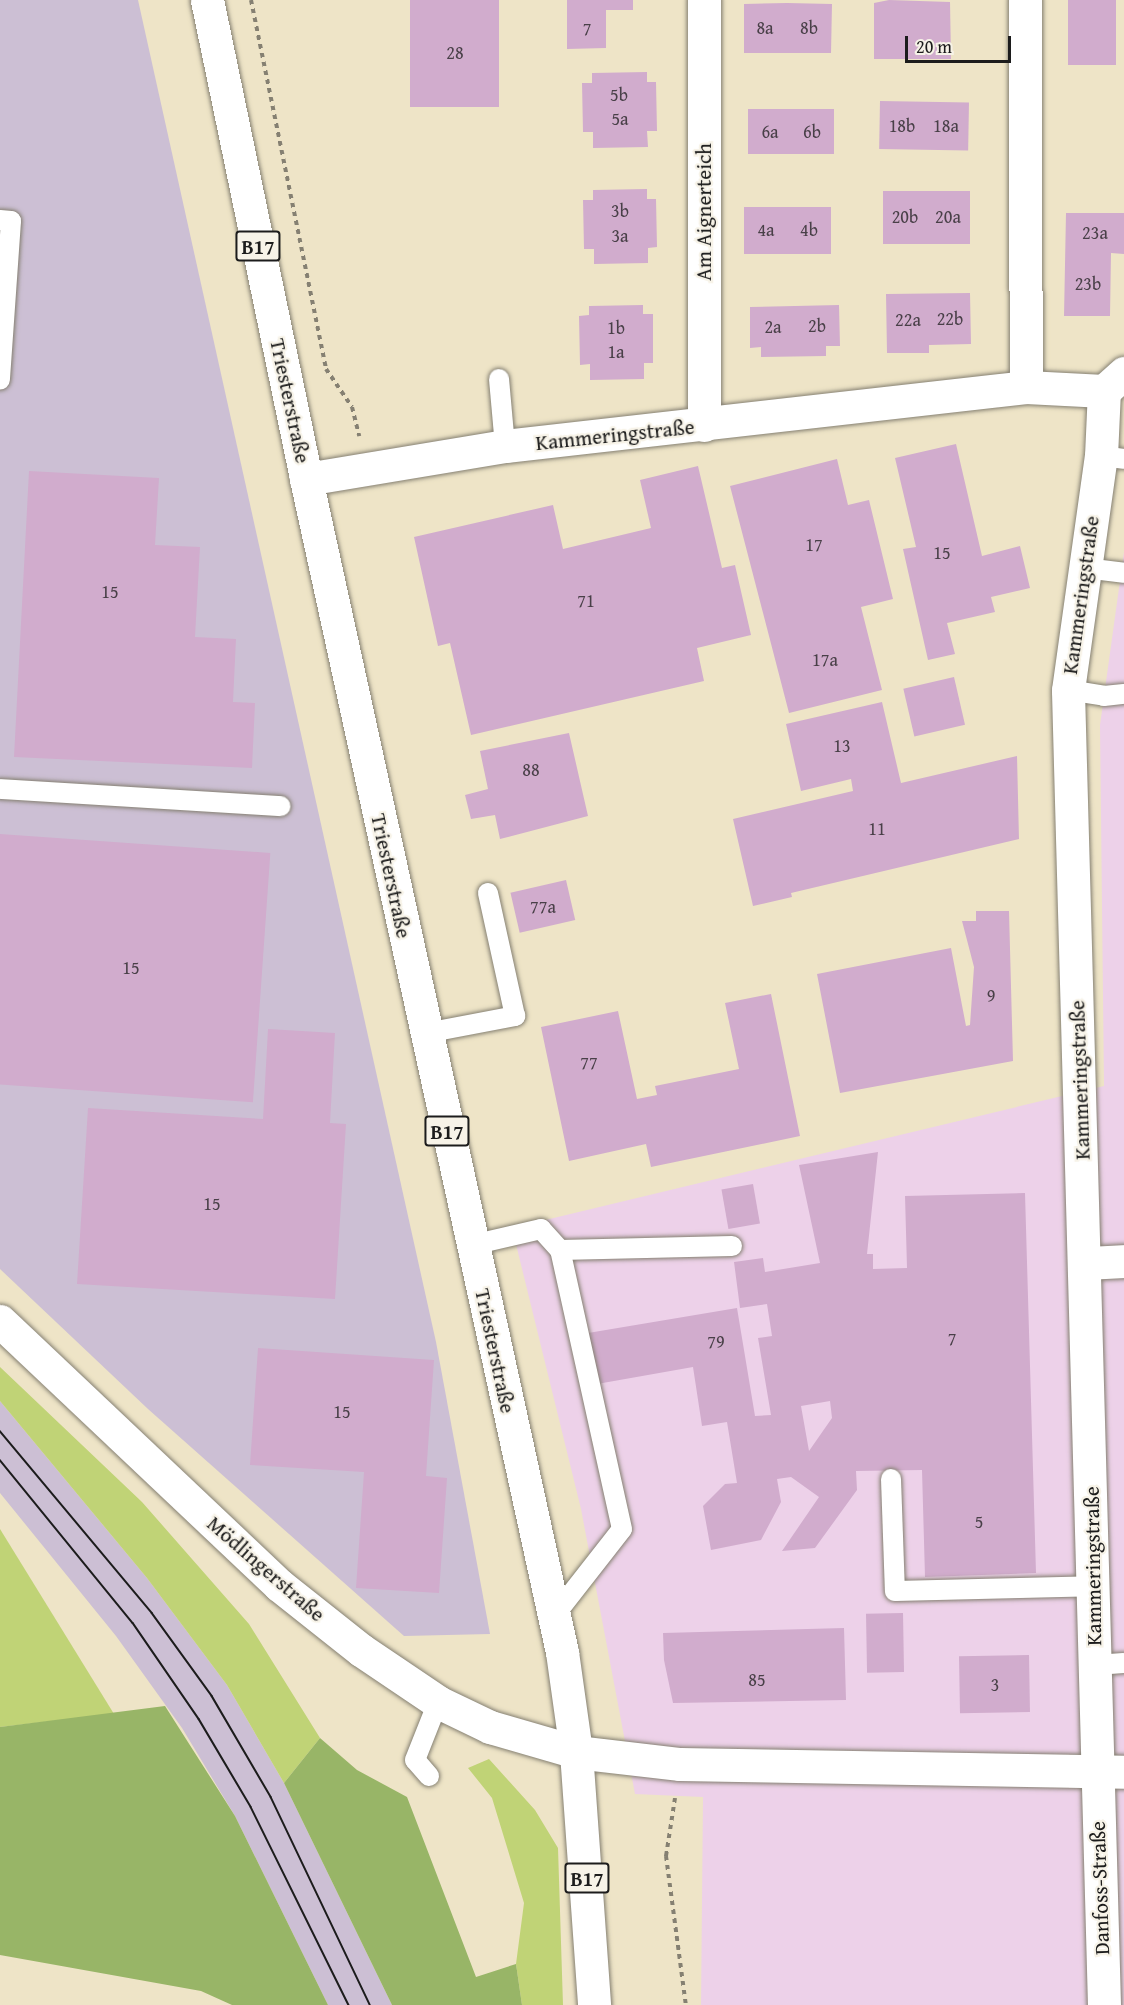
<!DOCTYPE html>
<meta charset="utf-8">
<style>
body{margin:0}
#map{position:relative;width:1124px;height:2005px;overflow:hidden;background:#eee4c7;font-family:"Gentium Book Plus",serif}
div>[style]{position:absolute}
.built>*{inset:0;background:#edd1e9}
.industrial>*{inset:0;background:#ccbfd4}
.green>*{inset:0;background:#c0d376}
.forest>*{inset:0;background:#98b567}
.building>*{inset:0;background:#d1accd;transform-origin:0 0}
.path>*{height:4px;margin-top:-2px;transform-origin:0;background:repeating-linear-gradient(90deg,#858072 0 4.5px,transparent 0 9px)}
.roads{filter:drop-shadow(0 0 2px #858072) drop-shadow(0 0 2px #858072)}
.lane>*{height:20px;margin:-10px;padding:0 10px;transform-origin:10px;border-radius:10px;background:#fff}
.street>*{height:33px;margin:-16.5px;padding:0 16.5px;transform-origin:16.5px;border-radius:16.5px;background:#fff}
.secondary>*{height:33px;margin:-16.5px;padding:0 16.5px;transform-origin:16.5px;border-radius:16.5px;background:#fff}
.primary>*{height:33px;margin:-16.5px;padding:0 16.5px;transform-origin:16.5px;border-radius:16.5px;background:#fff}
.tram>*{height:1.5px;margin:-0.75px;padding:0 0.75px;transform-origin:0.75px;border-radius:0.75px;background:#1c1c1c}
span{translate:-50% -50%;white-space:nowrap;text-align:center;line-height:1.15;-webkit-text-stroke:4.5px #f7f3e8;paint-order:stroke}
.number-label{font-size:18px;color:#494048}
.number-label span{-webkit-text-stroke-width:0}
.shield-label span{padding:2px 4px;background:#f7f3e8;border:2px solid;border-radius:4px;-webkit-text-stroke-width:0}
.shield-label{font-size:20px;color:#1c1c1c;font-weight:700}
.street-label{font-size:21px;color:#1c1c1c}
.scale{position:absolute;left:905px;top:36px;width:106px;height:27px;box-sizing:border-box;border:3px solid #1c1c1c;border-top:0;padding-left:8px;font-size:18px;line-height:21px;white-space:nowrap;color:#1c1c1c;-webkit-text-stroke:4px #f7f3e8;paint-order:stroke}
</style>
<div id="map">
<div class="built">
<div style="clip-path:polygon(1124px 552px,1124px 2005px,701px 2005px,703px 1797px,635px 1794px,581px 1509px,512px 1228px,1104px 1086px,1100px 725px)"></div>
</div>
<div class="industrial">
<div style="clip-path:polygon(0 0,138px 0,436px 1342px,490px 1634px,404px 1636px,148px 1409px,0 1269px)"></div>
<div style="clip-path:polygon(0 1401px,147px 1578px,227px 1685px,284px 1783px,392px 2005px,328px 2005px,235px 1816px,182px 1728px,116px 1636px,0 1493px)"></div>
</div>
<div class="green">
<div style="clip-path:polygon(0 1367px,142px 1502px,249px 1624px,320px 1738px,284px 1783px,227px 1685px,147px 1578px,0 1401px)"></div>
<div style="clip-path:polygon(0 1529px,114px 1714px,0 1727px)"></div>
<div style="clip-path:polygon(489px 1759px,535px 1810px,558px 1848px,563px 2005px,522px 2005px,516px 1964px,524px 1903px,492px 1798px,468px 1768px)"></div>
</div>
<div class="forest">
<div style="clip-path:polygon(165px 1706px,235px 1816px,328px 2005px,232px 2005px,201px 1991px,0 1955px,0 1727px)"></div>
<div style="clip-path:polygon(320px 1738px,357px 1770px,407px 1797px,476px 1977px,516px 1964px,522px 2005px,392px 2005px,284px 1783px)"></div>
</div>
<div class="building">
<div style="left:410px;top:0;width:89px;height:107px"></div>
<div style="clip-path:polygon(567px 0,633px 0,633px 10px,606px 10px,606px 48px,567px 49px)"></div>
<div style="clip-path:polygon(889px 0,950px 2px,951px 59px,874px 59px,874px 3px)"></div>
<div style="left:1068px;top:0;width:48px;height:65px"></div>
<div style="clip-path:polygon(787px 3px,832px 4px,831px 53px,744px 53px,744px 4px)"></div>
<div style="clip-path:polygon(647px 72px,647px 82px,656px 82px,657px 131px,647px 131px,648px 147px,593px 148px,593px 132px,583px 132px,582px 83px,592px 83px,592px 73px)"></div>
<div style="left:880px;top:101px;width:89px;height:48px;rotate:1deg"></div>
<div style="left:834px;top:109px;width:45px;height:86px;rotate:90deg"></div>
<div style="clip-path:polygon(647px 189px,647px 199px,656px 199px,657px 247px,648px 248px,648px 263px,594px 264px,594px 249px,584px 249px,583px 200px,593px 200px,593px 190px)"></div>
<div style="left:883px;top:191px;width:87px;height:53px"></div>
<div style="left:744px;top:207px;width:87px;height:47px"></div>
<div style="clip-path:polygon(1066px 213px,1124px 213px,1124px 254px,1111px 253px,1110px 316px,1064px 316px)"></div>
<div style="clip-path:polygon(970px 293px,971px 344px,929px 345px,929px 353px,887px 353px,886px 294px)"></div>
<div style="clip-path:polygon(643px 305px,643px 314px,653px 314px,653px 363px,644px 363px,644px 379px,590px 380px,590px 364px,580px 365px,579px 316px,589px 315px,589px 306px)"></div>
<div style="clip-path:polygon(839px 305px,840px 346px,826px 346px,826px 356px,761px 357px,761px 347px,750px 348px,750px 307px)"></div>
<div style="clip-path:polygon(956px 444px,982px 556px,1020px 546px,1030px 588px,991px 597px,995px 612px,947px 623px,955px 654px,928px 660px,903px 549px,916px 547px,895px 458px)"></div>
<div style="clip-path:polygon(837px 459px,848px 505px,869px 500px,893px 599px,861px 607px,882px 690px,789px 713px,730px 486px)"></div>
<div style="clip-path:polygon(698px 466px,722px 568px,735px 565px,751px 635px,697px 648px,704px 681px,471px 735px,450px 643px,438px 646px,414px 537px,553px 505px,563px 549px,651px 528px,640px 480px)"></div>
<div style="clip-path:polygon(29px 471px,159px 478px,155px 545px,200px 547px,195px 637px,236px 639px,233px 702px,255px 703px,252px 768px,14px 757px)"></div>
<div style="left:954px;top:677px;width:49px;height:52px;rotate:77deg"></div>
<div style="clip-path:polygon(882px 702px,901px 783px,1017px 756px,1019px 839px,791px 893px,792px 897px,753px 906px,733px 819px,853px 791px,851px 779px,801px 791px,786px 724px)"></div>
<div style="clip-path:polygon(569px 733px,588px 816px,500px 839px,495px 815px,471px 819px,465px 795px,488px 789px,480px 751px)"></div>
<div style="left:0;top:834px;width:271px;height:250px;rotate:4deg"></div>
<div style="left:566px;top:880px;width:41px;height:57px;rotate:77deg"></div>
<div style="clip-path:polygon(976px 911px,1009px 911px,1013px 1061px,840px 1093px,817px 974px,951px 948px,966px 1026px,970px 1025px,974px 967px,962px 921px,976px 921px)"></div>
<div style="clip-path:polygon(771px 994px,800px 1136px,651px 1167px,646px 1144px,569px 1161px,541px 1027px,618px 1011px,637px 1099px,657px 1095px,655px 1086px,739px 1069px,725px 1003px)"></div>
<div style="clip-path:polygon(268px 1029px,335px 1033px,330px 1123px,346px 1124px,335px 1299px,77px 1284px,88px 1108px,263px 1119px)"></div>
<div style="clip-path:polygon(evenodd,878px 1152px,867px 1254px,873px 1254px,873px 1269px,907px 1268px,905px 1196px,1025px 1193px,1036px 1573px,925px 1577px,922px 1470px,856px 1471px,857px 1490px,815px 1548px,782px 1551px,819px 1497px,791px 1477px,777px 1479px,781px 1502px,761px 1540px,711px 1550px,703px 1506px,725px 1484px,737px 1483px,727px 1422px,702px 1426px,693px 1367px,597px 1384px,588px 1333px,737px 1308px,755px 1416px,771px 1415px,758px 1338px,772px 1336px,767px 1304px,740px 1308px,734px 1262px,763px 1258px,765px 1272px,820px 1263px,799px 1165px,878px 1152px,830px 1401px,832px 1418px,809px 1451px,801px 1406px,830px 1401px)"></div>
<div style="left:753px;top:1184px;width:40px;height:32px;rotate:80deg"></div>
<div style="clip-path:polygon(258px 1348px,434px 1360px,426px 1476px,447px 1478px,439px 1593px,356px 1588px,364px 1472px,250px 1465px)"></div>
<div style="left:903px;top:1613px;width:59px;height:37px;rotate:89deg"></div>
<div style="clip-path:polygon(844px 1628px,846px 1700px,673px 1703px,664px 1660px,663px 1633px)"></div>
<div style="left:1029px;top:1655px;width:57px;height:70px;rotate:89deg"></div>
</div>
<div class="path">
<div style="left:251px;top:0;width:377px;rotate:78.5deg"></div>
<div style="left:326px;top:369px;width:46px;rotate:55.6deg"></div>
<div style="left:352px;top:407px;width:30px;rotate:76deg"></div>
<div style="left:675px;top:1798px;width:59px;rotate:98.8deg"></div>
<div style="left:666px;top:1856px;width:150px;rotate:82.4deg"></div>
</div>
<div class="roads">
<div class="lane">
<div style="left:0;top:220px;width:11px;rotate:5deg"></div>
<div style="left:11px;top:221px;width:159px;rotate:94deg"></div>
<div style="left:499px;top:379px;width:67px;rotate:84.9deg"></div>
<div style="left:1101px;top:456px;width:23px;rotate:7deg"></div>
<div style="left:1085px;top:568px;width:39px;rotate:7deg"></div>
<div style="left:1068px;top:690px;width:36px;rotate:9deg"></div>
<div style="left:1104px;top:696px;width:20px;rotate:-6deg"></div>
<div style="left:0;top:789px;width:281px;rotate:3.5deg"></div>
<div style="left:426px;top:1033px;width:91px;rotate:-10.8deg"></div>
<div style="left:515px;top:1016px;width:126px;rotate:-102.4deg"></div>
<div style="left:472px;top:1245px;width:71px;rotate:-13.1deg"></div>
<div style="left:541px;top:1229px;width:28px;rotate:48deg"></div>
<div style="left:560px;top:1250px;width:172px;rotate:-1.3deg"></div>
<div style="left:891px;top:1479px;width:112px;rotate:88deg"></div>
<div style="left:895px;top:1591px;width:198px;rotate:-1.4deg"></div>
<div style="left:554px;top:1616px;width:110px;rotate:-52deg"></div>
<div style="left:622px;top:1529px;width:286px;rotate:-102.5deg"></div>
<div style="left:1095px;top:1665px;width:29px;rotate:-4deg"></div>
<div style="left:429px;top:1776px;width:21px;rotate:-131deg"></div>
<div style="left:415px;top:1760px;width:62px;rotate:-68.4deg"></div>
</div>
<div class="street">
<div style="left:704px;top:0;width:425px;rotate:90deg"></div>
<div style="left:1025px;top:0;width:387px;rotate:89.9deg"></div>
<div style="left:306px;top:479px;width:202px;rotate:-9.4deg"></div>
<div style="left:505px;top:446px;width:524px;rotate:-6.46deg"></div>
<div style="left:1026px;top:387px;width:78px;rotate:2.9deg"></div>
<div style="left:1087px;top:1263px;width:37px;rotate:-3deg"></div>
<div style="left:576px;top:1752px;width:105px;rotate:6.6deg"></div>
<div style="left:680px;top:1764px;width:444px;rotate:1deg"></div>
<div style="left:1104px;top:2005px;width:1315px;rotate:-91.57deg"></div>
<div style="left:1068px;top:690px;width:236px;rotate:-82deg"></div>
<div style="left:1101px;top:456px;width:65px;rotate:-87.4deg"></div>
<div style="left:1104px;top:391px;width:27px;rotate:-42deg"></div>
</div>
<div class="secondary">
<div style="left:0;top:1321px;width:384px;rotate:43.4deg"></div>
<div style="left:279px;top:1585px;width:105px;rotate:38.4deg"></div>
<div style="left:361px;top:1650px;width:93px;rotate:34deg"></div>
<div style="left:438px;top:1702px;width:58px;rotate:25.7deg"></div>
<div style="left:490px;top:1727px;width:90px;rotate:16.2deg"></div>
</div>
<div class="primary">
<div style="left:207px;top:0;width:489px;rotate:78.3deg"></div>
<div style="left:306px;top:479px;width:1201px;rotate:77.69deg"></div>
<div style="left:562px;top:1652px;width:101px;rotate:82deg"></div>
<div style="left:576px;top:1752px;width:254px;rotate:85.9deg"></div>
</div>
</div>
<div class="tram">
<div style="left:0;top:1431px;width:237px;rotate:50.1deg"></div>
<div style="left:152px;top:1613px;width:102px;rotate:54.1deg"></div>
<div style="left:212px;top:1696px;width:117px;rotate:59.7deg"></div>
<div style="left:271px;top:1797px;width:230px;rotate:64.5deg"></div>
<div style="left:0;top:1460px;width:210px;rotate:50.8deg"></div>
<div style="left:133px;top:1623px;width:116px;rotate:55.5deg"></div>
<div style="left:199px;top:1719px;width:102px;rotate:59.4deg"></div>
<div style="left:251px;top:1807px;width:221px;rotate:63.7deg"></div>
</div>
<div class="number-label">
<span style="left:765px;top:28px">8a</span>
<span style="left:809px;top:28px">8b</span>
<span style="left:587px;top:29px">7</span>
<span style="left:455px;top:53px">28</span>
<span style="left:619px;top:95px">5b</span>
<span style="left:620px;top:119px">5a</span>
<span style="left:902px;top:126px">18b</span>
<span style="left:946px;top:126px">18a</span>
<span style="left:770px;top:132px">6a</span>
<span style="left:812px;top:132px">6b</span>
<span style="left:620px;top:211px">3b</span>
<span style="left:905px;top:217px">20b</span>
<span style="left:948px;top:217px">20a</span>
<span style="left:766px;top:230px">4a</span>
<span style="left:809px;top:230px">4b</span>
<span style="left:1095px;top:233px">23a</span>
<span style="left:620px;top:236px">3a</span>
<span style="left:1088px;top:284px">23b</span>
<span style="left:950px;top:319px">22b</span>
<span style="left:908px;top:320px">22a</span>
<span style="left:817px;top:326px">2b</span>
<span style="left:773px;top:327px">2a</span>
<span style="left:616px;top:328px">1b</span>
<span style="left:616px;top:352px">1a</span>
<span style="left:814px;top:545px">17</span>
<span style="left:942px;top:553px">15</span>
<span style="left:110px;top:592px">15</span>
<span style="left:586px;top:601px">71</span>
<span style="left:825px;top:660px">17a</span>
<span style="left:842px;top:746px">13</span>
<span style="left:531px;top:770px">88</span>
<span style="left:877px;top:829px">11</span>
<span style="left:543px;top:907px">77a</span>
<span style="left:131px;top:968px">15</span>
<span style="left:991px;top:996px">9</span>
<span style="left:589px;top:1063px">77</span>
<span style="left:212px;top:1204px">15</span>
<span style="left:952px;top:1339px">7</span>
<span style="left:716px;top:1342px">79</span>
<span style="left:342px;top:1412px">15</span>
<span style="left:979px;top:1522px">5</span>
<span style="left:757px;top:1680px">85</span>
<span style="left:995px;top:1685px">3</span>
</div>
<div class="shield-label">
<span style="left:258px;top:246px">B17</span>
<span style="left:447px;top:1131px">B17</span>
<span style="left:587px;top:1878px">B17</span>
</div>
<div class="street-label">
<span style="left:704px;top:212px;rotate:-90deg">Am Aignerteich</span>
<span style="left:290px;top:401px;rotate:78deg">Triesterstraße</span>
<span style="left:615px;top:435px;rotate:-6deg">Kammeringstraße</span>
<span style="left:1081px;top:595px;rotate:-82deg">Kammeringstraße</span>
<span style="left:391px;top:876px;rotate:78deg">Triesterstraße</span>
<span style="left:1080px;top:1080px;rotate:-92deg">Kammeringstraße</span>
<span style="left:495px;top:1351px;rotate:78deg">Triesterstraße</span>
<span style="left:1093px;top:1566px;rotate:-91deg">Kammeringstraße</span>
<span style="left:266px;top:1569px;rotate:41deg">Mödlingerstraße</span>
<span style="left:1100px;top:1888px;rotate:-92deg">Danfoss-Straße</span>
</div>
<div class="scale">20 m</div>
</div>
